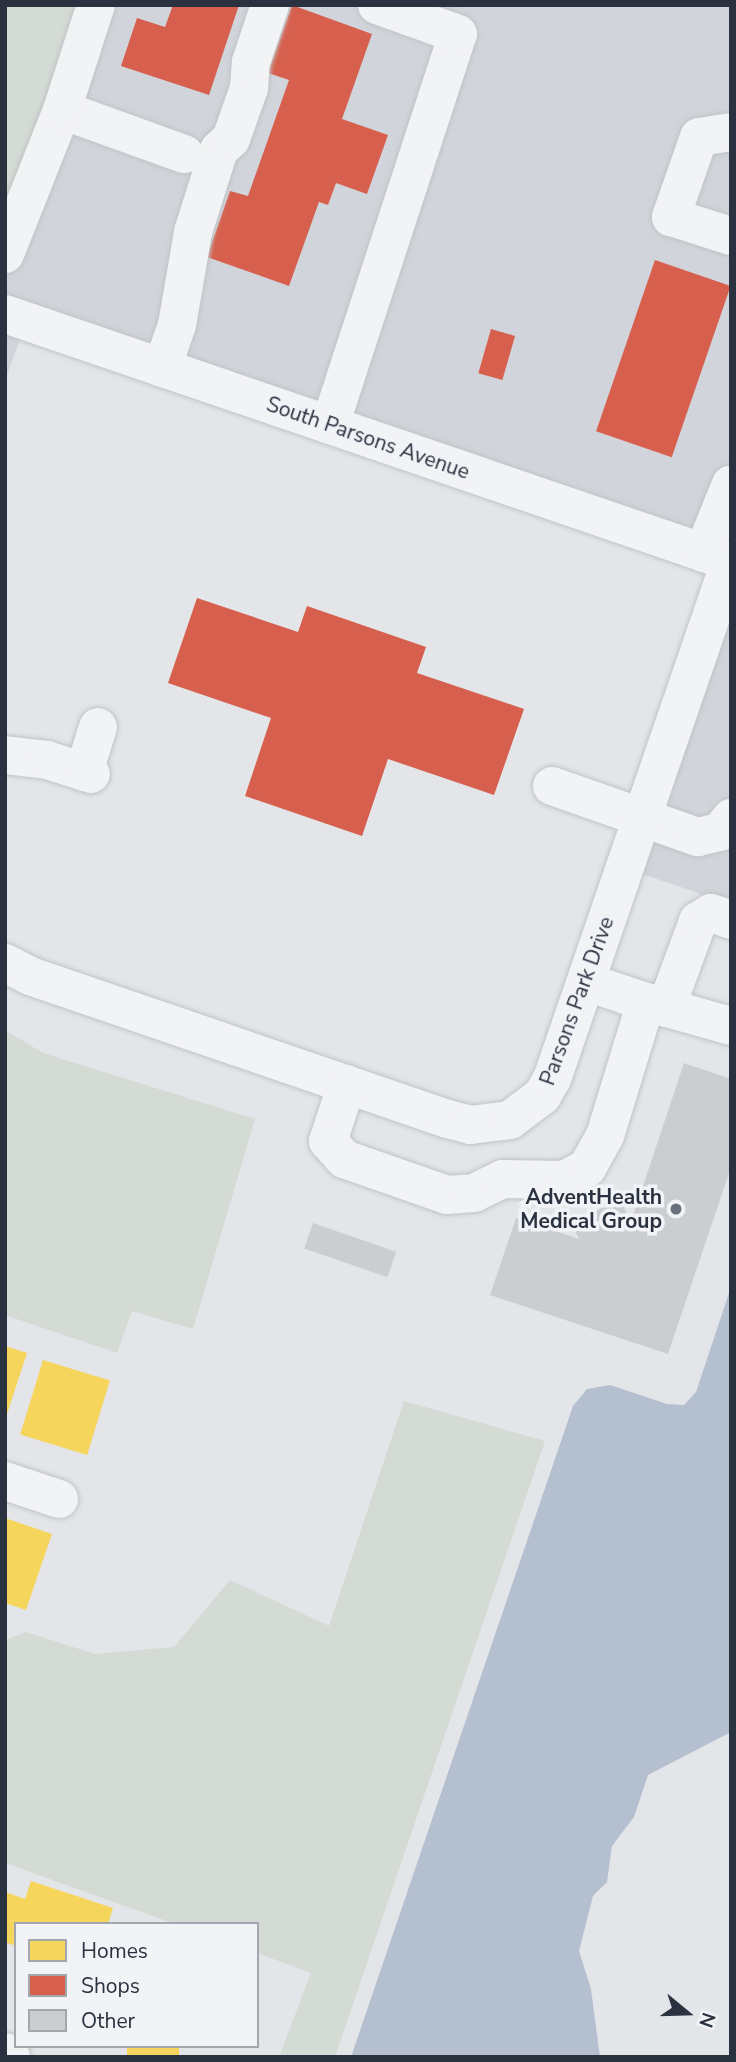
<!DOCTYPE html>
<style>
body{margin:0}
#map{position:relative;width:736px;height:2062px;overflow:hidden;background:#e3e5e8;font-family:"Nunito Sans",sans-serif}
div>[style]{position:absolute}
.built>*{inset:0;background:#d2d4db}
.green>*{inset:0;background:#d3dbd4}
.water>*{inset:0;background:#b4c0d0}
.homes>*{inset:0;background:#f6d55c;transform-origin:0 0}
.shops>*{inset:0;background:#d6604d;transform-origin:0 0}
.building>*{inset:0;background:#cbcdd0;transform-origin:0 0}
.roads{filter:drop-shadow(0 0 2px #c1c3c6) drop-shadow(0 0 2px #c1c3c6)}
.minor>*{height:38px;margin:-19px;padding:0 19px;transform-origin:19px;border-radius:19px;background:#f2f3f5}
.dots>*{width:19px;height:19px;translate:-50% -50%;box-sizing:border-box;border:4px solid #f1f3f7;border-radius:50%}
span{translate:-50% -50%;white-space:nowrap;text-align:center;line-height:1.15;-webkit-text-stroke:7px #f1f3f7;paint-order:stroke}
.street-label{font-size:21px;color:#2b323f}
.poi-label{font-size:21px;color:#2b323f;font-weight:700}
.right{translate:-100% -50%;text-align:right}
.frame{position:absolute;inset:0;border:7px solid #2b323f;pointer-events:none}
.legend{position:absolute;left:14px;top:1922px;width:245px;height:126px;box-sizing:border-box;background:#f1f3f7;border:2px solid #a2a6ad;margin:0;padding:9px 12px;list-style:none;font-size:21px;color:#2b323f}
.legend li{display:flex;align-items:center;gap:14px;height:35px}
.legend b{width:35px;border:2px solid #a2a6ad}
.north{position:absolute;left:652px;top:1978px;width:70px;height:70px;-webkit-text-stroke:5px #f1f3f7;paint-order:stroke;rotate:109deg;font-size:19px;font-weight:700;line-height:28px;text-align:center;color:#2b323f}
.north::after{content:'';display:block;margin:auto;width:24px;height:32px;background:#2b323f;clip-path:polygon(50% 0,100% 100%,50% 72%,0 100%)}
</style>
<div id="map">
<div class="built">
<div style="clip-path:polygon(85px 5px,731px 5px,731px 546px,5px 298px,5px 229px)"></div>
<div style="clip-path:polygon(5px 330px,21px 336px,5px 381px)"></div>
<div style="clip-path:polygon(731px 614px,731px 904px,642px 874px)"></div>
</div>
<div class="green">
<div style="clip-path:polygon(5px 5px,85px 5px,5px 229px)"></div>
<div style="clip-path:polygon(5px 1030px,43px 1053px,255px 1119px,193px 1329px,132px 1311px,117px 1353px,5px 1315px)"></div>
<div style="clip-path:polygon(404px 1401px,545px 1441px,335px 2057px,279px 2057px,311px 1973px,257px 1953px,257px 1924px,175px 1924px,5px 1863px,5px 1640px,26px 1632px,95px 1654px,174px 1647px,230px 1580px,329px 1626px)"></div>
</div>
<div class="water">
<div style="clip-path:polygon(731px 1287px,731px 1732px,648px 1775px,634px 1817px,612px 1846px,607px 1882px,593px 1896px,579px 1951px,591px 1989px,600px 2057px,351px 2057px,573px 1406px,587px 1389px,610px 1385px,667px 1404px,684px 1405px,696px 1392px)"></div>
</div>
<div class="homes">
<div style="clip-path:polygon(5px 1346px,27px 1353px,6px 1417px,5px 1417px)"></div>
<div style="left:43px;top:1360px;width:70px;height:78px;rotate:17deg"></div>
<div style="clip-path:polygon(5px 1518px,52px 1534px,26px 1610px,5px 1603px)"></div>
<div style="clip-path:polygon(31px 1881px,113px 1908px,108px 1924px,16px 1924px,16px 1946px,5px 1942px,5px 1892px,25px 1899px)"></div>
<div style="left:127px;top:2046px;width:52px;height:11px"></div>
</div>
<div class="shops">
<div style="clip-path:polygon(173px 5px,239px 5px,209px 95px,121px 66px,137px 18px,165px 27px)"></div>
<div style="clip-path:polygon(292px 5px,372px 34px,342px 119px,388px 135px,367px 194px,336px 183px,328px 205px,319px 202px,289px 286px,207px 257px,230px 191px,248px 196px,289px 80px,268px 73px)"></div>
<div style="left:655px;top:260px;width:80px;height:181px;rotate:19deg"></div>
<div style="left:491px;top:329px;width:25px;height:46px;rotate:16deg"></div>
<div style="clip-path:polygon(197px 598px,298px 632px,307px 606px,426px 647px,417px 673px,524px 709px,494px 795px,388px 759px,362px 836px,245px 796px,271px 718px,168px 683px)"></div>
</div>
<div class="building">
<div style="clip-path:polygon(684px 1063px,731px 1079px,731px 1167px,668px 1354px,490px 1295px,516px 1218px,579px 1239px,571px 1223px,620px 1199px,631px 1222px)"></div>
<div style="left:313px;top:1223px;width:88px;height:27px;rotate:19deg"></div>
</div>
<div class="roads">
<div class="minor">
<div style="left:62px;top:110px;width:130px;rotate:19.8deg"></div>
<div style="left:731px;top:132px;width:32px;rotate:171deg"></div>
<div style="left:699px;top:137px;width:85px;rotate:109.3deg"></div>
<div style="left:671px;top:217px;width:63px;rotate:17.6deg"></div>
<div style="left:5px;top:254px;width:155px;rotate:-68.4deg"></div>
<div style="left:62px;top:110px;width:110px;rotate:-72.1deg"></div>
<div style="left:5px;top:314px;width:767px;rotate:18.86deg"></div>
<div style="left:162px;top:368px;width:46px;rotate:-70.8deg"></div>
<div style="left:177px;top:325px;width:94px;rotate:-80.2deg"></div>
<div style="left:193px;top:232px;width:86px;rotate:-72.4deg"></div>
<div style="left:219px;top:150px;width:16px;rotate:-43deg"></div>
<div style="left:231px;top:139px;width:54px;rotate:-70.6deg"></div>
<div style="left:249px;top:88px;width:26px;rotate:-86deg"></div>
<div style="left:251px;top:62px;width:60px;rotate:-71.6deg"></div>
<div style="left:330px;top:425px;width:411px;rotate:-71.9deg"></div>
<div style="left:458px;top:34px;width:86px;rotate:-160.3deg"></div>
<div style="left:703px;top:553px;width:74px;rotate:-67.9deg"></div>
<div style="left:5px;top:755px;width:42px;rotate:6.8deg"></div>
<div style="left:47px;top:760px;width:46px;rotate:17.7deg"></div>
<div style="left:84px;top:772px;width:47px;rotate:-72.7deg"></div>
<div style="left:552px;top:786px;width:155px;rotate:19.3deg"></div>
<div style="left:698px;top:837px;width:23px;rotate:-13deg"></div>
<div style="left:720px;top:832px;width:18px;rotate:-52deg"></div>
<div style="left:5px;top:963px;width:28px;rotate:27deg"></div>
<div style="left:30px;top:976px;width:442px;rotate:18.9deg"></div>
<div style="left:448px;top:1119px;width:23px;rotate:15deg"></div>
<div style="left:470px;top:1125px;width:40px;rotate:-7.1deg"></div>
<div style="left:510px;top:1120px;width:40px;rotate:-37deg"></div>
<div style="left:542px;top:1096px;width:20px;rotate:-60deg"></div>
<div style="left:552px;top:1079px;width:547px;rotate:-71deg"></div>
<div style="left:646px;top:1002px;width:88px;rotate:15.8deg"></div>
<div style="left:666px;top:1008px;width:93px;rotate:-69.8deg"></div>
<div style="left:698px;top:921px;width:15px;rotate:-32deg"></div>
<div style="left:711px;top:913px;width:21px;rotate:19deg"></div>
<div style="left:347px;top:1084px;width:60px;rotate:108.4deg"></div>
<div style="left:328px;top:1141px;width:24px;rotate:48deg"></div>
<div style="left:344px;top:1159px;width:109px;rotate:19.3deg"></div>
<div style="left:447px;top:1195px;width:27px;rotate:-4deg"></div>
<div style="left:474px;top:1193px;width:32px;rotate:-26deg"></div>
<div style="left:503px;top:1179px;width:61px;rotate:0.9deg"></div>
<div style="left:564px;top:1180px;width:26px;rotate:-28deg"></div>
<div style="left:587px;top:1168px;width:37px;rotate:-61deg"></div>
<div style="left:605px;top:1136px;width:140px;rotate:-73deg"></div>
<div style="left:646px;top:1002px;width:62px;rotate:-161.3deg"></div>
<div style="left:5px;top:1481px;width:57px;rotate:18.4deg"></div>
<div style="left:5px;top:2052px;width:8px;rotate:40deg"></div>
</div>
</div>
<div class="dots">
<div style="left:676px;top:1209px;background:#6b717a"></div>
</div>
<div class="street-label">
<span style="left:368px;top:438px;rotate:19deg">South Parsons Avenue</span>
<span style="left:577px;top:1001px;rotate:-70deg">Parsons Park Drive</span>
</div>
<div class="poi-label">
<span class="right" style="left:662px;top:1209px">AdventHealth<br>Medical Group</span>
</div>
<div class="frame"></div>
<ul class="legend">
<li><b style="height:19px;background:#f6d55c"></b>Homes</li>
<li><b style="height:19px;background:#d6604d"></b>Shops</li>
<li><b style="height:19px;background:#cbcdd0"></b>Other</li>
</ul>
<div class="north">N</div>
</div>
